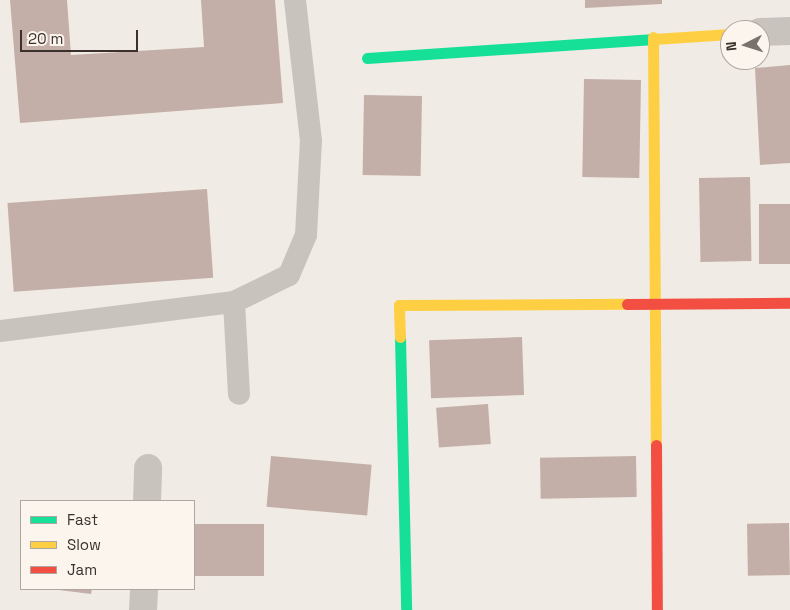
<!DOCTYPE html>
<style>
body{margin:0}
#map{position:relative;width:790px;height:610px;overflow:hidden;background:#f0ebe5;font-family:"Space Grotesk",sans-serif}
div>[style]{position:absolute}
.building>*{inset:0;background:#c3afa7;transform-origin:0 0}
.lane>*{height:22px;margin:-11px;padding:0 11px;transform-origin:11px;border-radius:11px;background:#c9c3be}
.street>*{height:28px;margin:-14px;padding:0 14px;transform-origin:14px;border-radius:14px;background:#c9c3be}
.fast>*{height:11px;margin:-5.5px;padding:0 5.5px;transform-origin:5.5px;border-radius:5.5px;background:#16e098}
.slow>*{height:11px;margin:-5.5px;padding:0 5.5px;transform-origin:5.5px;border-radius:5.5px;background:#ffcf43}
.jam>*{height:11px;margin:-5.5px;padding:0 5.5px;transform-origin:5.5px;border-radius:5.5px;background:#f24e42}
span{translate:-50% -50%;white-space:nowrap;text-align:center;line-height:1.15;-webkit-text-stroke:5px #fbf5ee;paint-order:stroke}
.legend{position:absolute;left:20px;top:500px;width:175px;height:90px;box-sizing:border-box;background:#fbf5ee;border:1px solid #aea6a0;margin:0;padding:6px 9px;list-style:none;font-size:15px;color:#3b302b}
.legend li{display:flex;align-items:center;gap:10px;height:25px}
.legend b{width:25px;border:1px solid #aea6a0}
.north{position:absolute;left:720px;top:20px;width:50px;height:50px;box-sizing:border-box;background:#fbf5ee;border:1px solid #aea6a0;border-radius:50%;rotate:265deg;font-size:14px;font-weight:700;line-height:20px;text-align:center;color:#3b302b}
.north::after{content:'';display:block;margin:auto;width:18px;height:22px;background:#7a716c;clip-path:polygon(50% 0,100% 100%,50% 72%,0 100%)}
.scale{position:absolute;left:20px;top:30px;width:118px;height:22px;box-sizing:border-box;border:2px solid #3b302b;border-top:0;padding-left:6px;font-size:15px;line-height:18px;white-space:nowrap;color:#3b302b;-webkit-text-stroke:4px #fbf5ee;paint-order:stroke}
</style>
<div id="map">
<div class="building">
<div style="clip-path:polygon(10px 0,67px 0,71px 55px,204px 47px,201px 0,275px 0,283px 103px,20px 123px)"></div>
<div style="clip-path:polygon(585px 0,662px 0,662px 4px,585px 8px)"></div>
<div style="clip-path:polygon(790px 65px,790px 163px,760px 165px,755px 68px)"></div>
<div style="left:584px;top:79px;width:57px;height:98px;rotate:1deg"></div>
<div style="left:364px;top:95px;width:58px;height:80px;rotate:1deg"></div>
<div style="left:750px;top:177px;width:84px;height:51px;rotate:89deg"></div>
<div style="left:207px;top:189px;width:89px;height:200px;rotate:86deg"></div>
<div style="left:790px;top:204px;width:60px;height:31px;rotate:90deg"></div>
<div style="left:522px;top:337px;width:58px;height:93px;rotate:88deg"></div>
<div style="left:488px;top:404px;width:40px;height:52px;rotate:86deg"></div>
<div style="left:271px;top:456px;width:101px;height:51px;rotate:5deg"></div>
<div style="left:636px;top:456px;width:41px;height:96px;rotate:89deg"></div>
<div style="left:789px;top:523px;width:52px;height:42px;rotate:89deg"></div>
<div style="left:194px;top:524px;width:70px;height:52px"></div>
<div style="clip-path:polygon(51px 589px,92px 589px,91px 594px)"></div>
</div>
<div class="lane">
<div style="left:234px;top:302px;width:61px;rotate:-26.1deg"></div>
<div style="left:289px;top:275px;width:43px;rotate:-67deg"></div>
<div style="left:306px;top:235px;width:94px;rotate:-87deg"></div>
<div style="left:311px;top:141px;width:142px;rotate:-96.5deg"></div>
<div style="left:0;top:331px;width:236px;rotate:-7.1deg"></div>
<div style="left:234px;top:302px;width:92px;rotate:86.9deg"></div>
</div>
<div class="street">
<div style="left:760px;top:32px;width:30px;rotate:-2deg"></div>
<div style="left:147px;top:501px;width:33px;rotate:-88deg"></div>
<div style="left:143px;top:610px;width:21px;rotate:-87deg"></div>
</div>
<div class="fast">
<div style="left:367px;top:58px;width:288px;rotate:-3.8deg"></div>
<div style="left:400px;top:337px;width:273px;rotate:88.7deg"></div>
</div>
<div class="slow">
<div style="left:653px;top:37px;width:408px;rotate:89.6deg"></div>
<div style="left:654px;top:39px;width:76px;rotate:-3.8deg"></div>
<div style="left:400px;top:337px;width:32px;rotate:-92deg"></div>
<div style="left:399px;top:305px;width:228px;rotate:-0.3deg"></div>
</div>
<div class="jam">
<div style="left:627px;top:304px;width:163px;rotate:-0.4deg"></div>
<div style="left:656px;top:445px;width:165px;rotate:89.7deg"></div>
</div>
<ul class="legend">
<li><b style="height:6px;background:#16e098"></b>Fast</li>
<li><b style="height:6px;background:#ffcf43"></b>Slow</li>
<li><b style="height:6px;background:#f24e42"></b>Jam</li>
</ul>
<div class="north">N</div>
<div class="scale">20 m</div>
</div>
